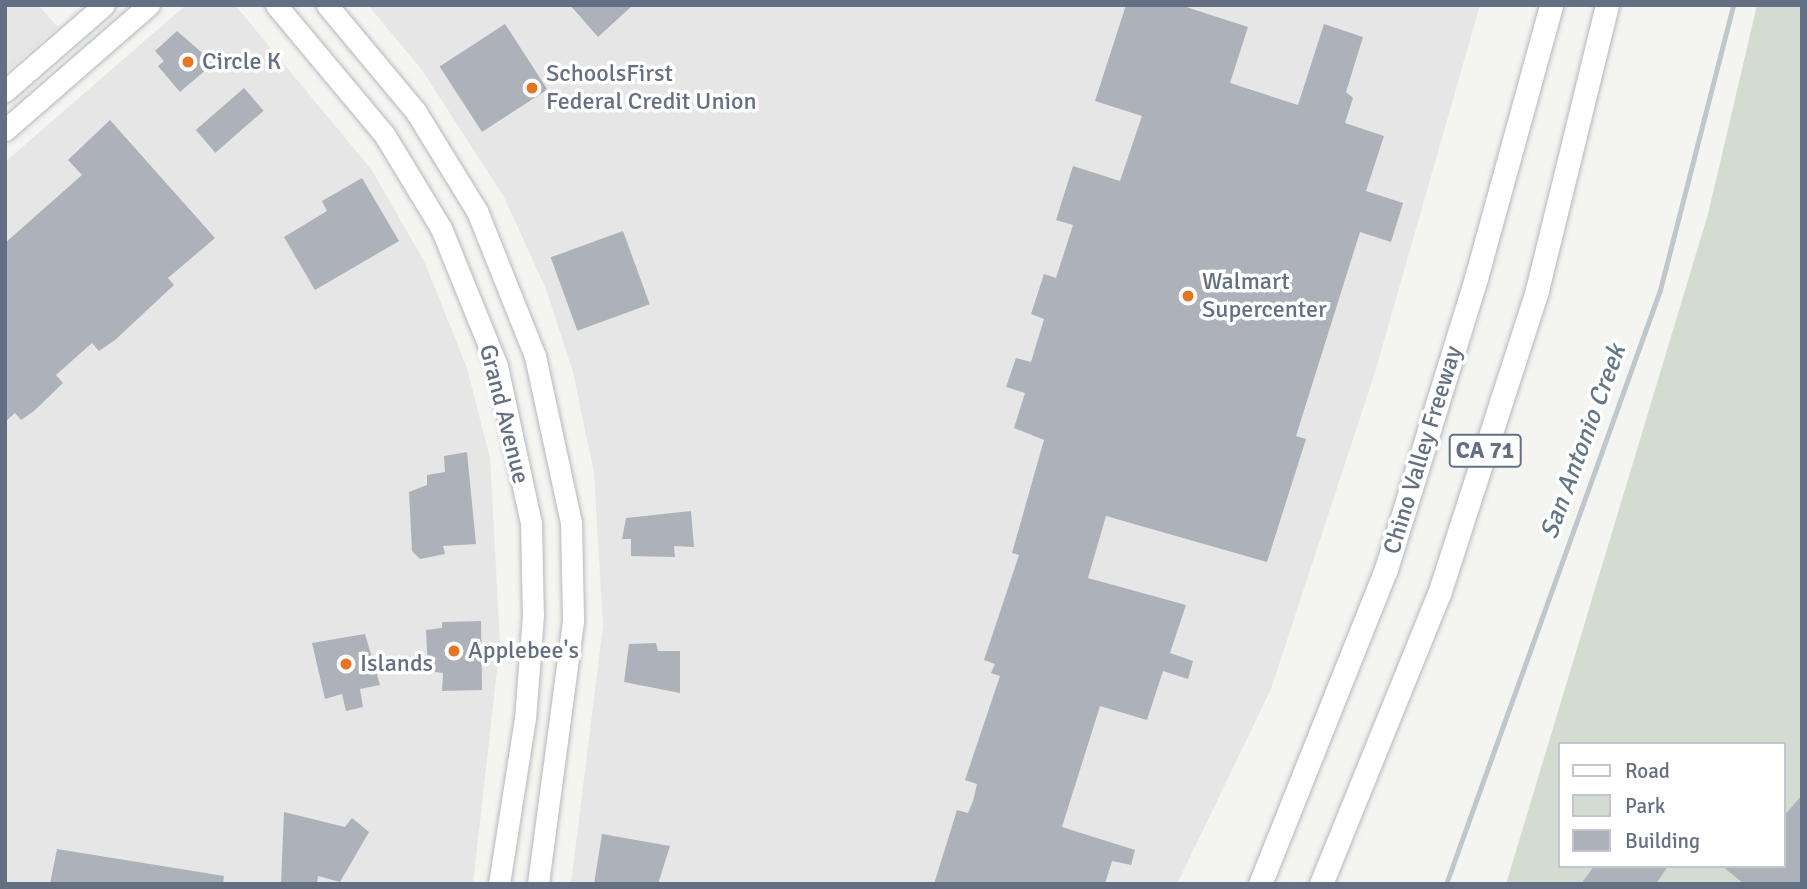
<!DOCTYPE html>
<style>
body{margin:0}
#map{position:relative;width:1807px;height:889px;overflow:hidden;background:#f4f5f1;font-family:Signika,sans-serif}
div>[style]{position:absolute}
.built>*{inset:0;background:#e5e6e5}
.green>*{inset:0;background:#d4dcd2}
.stream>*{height:5px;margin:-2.5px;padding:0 2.5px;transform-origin:2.5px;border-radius:2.5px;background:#bfc7ce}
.building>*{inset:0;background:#adb2ba;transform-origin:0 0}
.roads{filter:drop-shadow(0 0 2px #b5b8bd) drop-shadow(0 0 2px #b5b8bd)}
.major>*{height:21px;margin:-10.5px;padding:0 10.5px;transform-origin:10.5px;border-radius:10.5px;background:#fff}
.highway>*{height:23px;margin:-11.5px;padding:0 11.5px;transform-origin:11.5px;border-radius:11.5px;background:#fff}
.dots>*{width:19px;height:19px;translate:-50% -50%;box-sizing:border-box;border:4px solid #fff;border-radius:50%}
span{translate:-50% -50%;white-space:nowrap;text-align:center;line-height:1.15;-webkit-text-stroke:7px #fff;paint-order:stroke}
.shield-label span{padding:2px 5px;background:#fff;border:2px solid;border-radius:5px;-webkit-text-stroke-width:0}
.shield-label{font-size:23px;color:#636f83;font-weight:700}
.poi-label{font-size:24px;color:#636f83}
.left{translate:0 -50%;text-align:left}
.street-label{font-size:24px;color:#636f83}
.water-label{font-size:26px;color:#647787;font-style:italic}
.frame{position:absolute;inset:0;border:7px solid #636f83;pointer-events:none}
.legend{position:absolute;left:1558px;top:742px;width:228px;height:126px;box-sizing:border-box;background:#fff;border:2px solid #c1c5cd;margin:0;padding:9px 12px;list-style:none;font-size:21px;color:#636f83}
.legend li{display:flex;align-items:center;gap:14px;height:35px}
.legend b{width:35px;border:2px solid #c1c5cd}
</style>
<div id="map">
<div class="built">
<div style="clip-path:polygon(5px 5px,38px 5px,58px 27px,5px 73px)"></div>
<div style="clip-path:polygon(186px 5px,235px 5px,371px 169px,424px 261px,467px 368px,490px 458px,500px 643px,473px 884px,5px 884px,5px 162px)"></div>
<div style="clip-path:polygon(368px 5px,1480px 5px,1375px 372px,1271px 689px,1177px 884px,571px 884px,603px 626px,594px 473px,573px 372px,546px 289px,504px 197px,422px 70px)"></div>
</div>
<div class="green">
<div style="clip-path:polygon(evenodd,1757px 5px,1802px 5px,1802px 884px,1506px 884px,1708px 214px,1757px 5px,1560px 744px,1784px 744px,1784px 866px,1560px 866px,1560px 744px)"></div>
</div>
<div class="stream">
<div style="left:1446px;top:884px;width:631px;rotate:-70.19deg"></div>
<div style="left:1660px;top:290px;width:294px;rotate:-75.6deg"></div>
</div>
<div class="building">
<div style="clip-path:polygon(570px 5px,633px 5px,598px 37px)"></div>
<div style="clip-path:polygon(1126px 5px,1180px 5px,1248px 27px,1230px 83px,1298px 105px,1324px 24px,1363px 37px,1346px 92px,1353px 98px,1345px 123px,1384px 136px,1366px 191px,1403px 203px,1391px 242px,1360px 232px,1296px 436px,1306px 439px,1267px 562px,1106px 516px,1088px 578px,1186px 605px,1170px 653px,1193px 661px,1188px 679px,1163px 671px,1147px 720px,1100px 706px,1062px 827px,1135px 850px,1131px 865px,1112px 861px,1105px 884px,934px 884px,957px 810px,968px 813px,973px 801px,977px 784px,965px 780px,1000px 676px,991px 673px,995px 664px,984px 660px,1019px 555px,1012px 553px,1044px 440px,1014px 428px,1025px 393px,1006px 387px,1016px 358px,1031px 362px,1044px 319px,1031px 314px,1044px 274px,1056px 278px,1073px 225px,1056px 220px,1073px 166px,1120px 181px,1142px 116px,1095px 101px)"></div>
<div style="left:505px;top:24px;width:78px;height:78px;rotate:57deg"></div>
<div style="clip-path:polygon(177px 31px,214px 63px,180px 92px,158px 66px,164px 61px,155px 51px)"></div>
<div style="left:244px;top:88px;width:30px;height:64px;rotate:49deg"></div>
<div style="clip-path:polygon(110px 120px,215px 238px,168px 278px,174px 285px,115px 340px,99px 351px,92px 343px,56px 375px,63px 383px,34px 411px,21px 420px,15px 413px,5px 422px,5px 243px,82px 175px,68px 160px)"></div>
<div style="clip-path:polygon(362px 178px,399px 241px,315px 290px,284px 237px,327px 211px,322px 201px)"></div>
<div style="left:623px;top:231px;width:78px;height:77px;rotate:70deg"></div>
<div style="clip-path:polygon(467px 452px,476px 544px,443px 546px,445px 554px,420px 559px,412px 551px,409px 492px,427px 485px,427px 475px,445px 472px,444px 456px)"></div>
<div style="clip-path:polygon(691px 511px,694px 547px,674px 546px,675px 557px,631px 556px,631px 539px,622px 539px,626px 518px)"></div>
<div style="clip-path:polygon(481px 621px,482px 690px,442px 691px,443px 673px,428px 671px,426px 630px,442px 628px,442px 622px)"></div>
<div style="clip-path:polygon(365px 634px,380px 685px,360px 689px,363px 707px,346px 711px,342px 694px,325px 699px,312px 643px)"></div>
<div style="clip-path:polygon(656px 643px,658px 651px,680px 651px,680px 693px,624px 682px,629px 644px)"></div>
<div style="clip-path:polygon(1802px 795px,1802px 884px,1744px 884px,1722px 866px,1784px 866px,1784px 816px)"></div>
<div style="clip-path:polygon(284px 812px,345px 827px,352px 818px,369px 832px,340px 882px,318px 876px,317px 884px,281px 884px)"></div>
<div style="clip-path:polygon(602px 834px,670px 846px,658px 884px,594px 884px)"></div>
<div style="clip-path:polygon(57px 849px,224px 876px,223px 884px,50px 884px)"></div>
<div style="clip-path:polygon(1594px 866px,1668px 866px,1656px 884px,1581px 884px)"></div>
</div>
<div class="roads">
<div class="major">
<div style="left:276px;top:5px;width:168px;rotate:50.1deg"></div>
<div style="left:384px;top:134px;width:110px;rotate:58.8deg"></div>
<div style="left:441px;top:228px;width:149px;rotate:67.9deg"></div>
<div style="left:497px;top:366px;width:161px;rotate:77.8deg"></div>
<div style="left:531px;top:523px;width:92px;rotate:88.8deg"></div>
<div style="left:533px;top:615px;width:103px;rotate:94.4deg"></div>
<div style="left:525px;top:718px;width:168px;rotate:98.9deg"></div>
<div style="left:327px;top:5px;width:139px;rotate:50.2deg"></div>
<div style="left:416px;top:112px;width:116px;rotate:58.4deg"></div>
<div style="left:477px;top:211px;width:156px;rotate:68.2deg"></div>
<div style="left:535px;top:356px;width:170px;rotate:77.8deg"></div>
<div style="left:571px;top:522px;width:99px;rotate:88.8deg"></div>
<div style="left:573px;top:621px;width:265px;rotate:97.6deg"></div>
<div style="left:5px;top:91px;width:131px;rotate:-41deg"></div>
<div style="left:5px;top:130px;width:191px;rotate:-41deg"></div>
</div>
<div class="highway">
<div style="left:1260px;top:884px;width:339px;rotate:-68.2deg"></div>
<div style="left:1386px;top:569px;width:305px;rotate:-72.8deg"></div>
<div style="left:1476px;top:278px;width:283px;rotate:-74.6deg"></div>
<div style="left:1321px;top:884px;width:313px;rotate:-67.9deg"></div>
<div style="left:1439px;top:594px;width:319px;rotate:-72.1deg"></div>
<div style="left:1537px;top:290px;width:293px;rotate:-76.2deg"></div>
</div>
</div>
<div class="dots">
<div style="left:188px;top:62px;background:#e67421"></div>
<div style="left:532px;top:88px;background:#e67421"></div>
<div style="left:1188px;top:296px;background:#e67421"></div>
<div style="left:454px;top:651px;background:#e67421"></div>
<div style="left:346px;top:664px;background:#e67421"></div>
</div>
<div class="shield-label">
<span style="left:1485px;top:451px">CA 71</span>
</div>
<div class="poi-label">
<span class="left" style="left:202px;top:62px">Circle K</span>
<span class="left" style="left:546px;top:88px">SchoolsFirst<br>Federal Credit Union</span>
<span class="left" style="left:1202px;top:296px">Walmart<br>Supercenter</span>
<span class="left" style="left:468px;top:651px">Applebee's</span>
<span class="left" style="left:360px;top:664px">Islands</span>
</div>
<div class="street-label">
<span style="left:504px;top:414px;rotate:76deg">Grand Avenue</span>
<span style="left:1423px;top:450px;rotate:-73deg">Chino Valley Freeway</span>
</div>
<div class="water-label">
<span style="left:1584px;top:442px;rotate:-70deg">San Antonio Creek</span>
</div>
<div class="frame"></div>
<ul class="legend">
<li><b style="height:9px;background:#fff"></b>Road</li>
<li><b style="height:19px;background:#d4dcd2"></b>Park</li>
<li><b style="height:19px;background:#adb2ba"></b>Building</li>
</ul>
</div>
